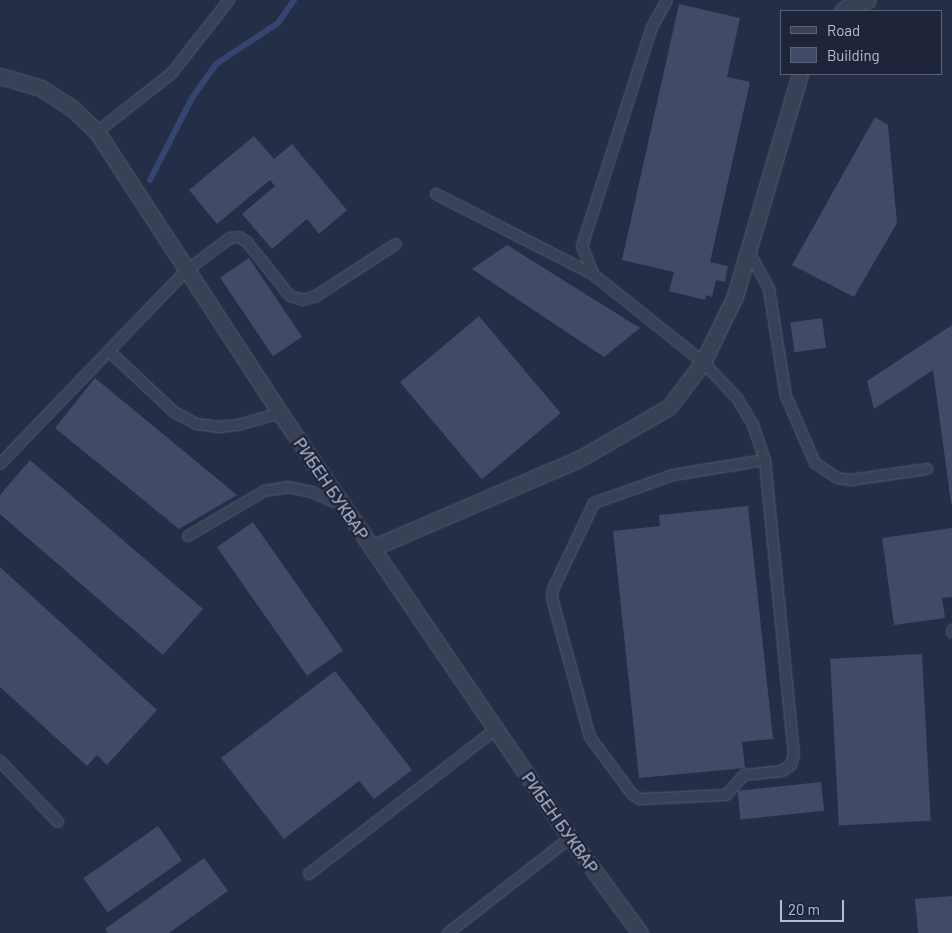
<!DOCTYPE html>
<meta charset="utf-8">
<style>
body{margin:0}
#map{position:relative;width:952px;height:933px;overflow:hidden;background:#252e47;font-family:Barlow,sans-serif}
div>[style]{position:absolute}
.stream>*{height:6px;margin:-3px;padding:0 3px;transform-origin:3px;border-radius:3px;background:#36456f}
.building>*{inset:0;background:#414b67;transform-origin:0 0}
.roads{filter:drop-shadow(0 0 1px #555b70) drop-shadow(0 0 1px #555b70)}
.lane>*{height:10px;margin:-5px;padding:0 5px;transform-origin:5px;border-radius:5px;background:#394156}
.street>*{height:15px;margin:-7.5px;padding:0 7.5px;transform-origin:7.5px;border-radius:7.5px;background:#394156}
span{translate:-50% -50%;white-space:nowrap;text-align:center;line-height:1.15;-webkit-text-stroke:5px #1e253b;paint-order:stroke}
.street-label{font-size:16px;color:#b7bdcf}
.legend{position:absolute;left:780px;top:10px;width:162px;height:65px;box-sizing:border-box;background:#1e253b;border:1px solid #5b6276;margin:0;padding:6px 9px;list-style:none;font-size:15px;color:#b7bdcf}
.legend li{display:flex;align-items:center;gap:10px;height:25px}
.legend b{width:25px;border:1px solid #5b6276}
.scale{position:absolute;left:780px;top:900px;width:64px;height:22px;box-sizing:border-box;border:2px solid #b7bdcf;border-top:0;padding-left:6px;font-size:15px;line-height:18px;white-space:nowrap;color:#b7bdcf;-webkit-text-stroke:4px #1e253b;paint-order:stroke}
</style>
<div id="map">
<div class="stream">
<div style="left:150px;top:180px;width:92px;rotate:-62.9deg"></div>
<div style="left:192px;top:98px;width:42px;rotate:-54.8deg"></div>
<div style="left:216px;top:64px;width:74px;rotate:-33.5deg"></div>
<div style="left:278px;top:23px;width:28px;rotate:-55deg"></div>
</div>
<div class="building">
<div style="clip-path:polygon(679px 4px,740px 18px,727px 77px,750px 82px,710px 262px,728px 266px,725px 282px,716px 280px,712px 297px,706px 295px,705px 300px,669px 291px,674px 272px,622px 260px)"></div>
<div style="clip-path:polygon(875px 117px,888px 125px,897px 223px,854px 297px,792px 265px)"></div>
<div style="clip-path:polygon(254px 136px,274px 159px,292px 144px,347px 210px,319px 234px,307px 219px,272px 249px,242px 214px,275px 186px,270px 180px,217px 224px,189px 190px)"></div>
<div style="clip-path:polygon(507px 245px,640px 328px,604px 357px,472px 269px)"></div>
<div style="left:249px;top:258px;width:95px;height:35px;rotate:56deg"></div>
<div style="left:479px;top:316px;width:127px;height:103px;rotate:50deg"></div>
<div style="left:822px;top:318px;width:30px;height:32px;rotate:82deg"></div>
<div style="clip-path:polygon(952px 325px,952px 503px,951px 503px,933px 370px,874px 409px,867px 381px)"></div>
<div style="clip-path:polygon(95px 378px,237px 495px,179px 529px,55px 428px)"></div>
<div style="clip-path:polygon(30px 460px,203px 609px,163px 655px,0 514px,0 495px)"></div>
<div style="clip-path:polygon(748px 506px,773px 739px,742px 742px,745px 768px,639px 778px,613px 531px,660px 526px,659px 515px)"></div>
<div style="left:253px;top:522px;width:157px;height:44px;rotate:55deg"></div>
<div style="clip-path:polygon(952px 528px,952px 597px,942px 598px,945px 618px,894px 625px,882px 538px)"></div>
<div style="clip-path:polygon(0 567px,157px 710px,107px 765px,97px 755px,87px 766px,0 687px)"></div>
<div style="left:922px;top:654px;width:167px;height:92px;rotate:87deg"></div>
<div style="clip-path:polygon(335px 671px,412px 770px,374px 799px,359px 781px,284px 839px,221px 758px)"></div>
<div style="left:821px;top:782px;width:29px;height:84px;rotate:84deg"></div>
<div style="left:158px;top:826px;width:42px;height:91px;rotate:55deg"></div>
<div style="clip-path:polygon(204px 858px,228px 891px,169px 933px,108px 933px,105px 929px)"></div>
<div style="clip-path:polygon(952px 896px,952px 933px,918px 933px,915px 899px)"></div>
</div>
<div class="roads">
<div class="lane">
<div style="left:667px;top:0;width:31px;rotate:119deg"></div>
<div style="left:652px;top:27px;width:230px;rotate:107.7deg"></div>
<div style="left:582px;top:246px;width:31px;rotate:68deg"></div>
<div style="left:594px;top:275px;width:139px;rotate:38.6deg"></div>
<div style="left:703px;top:362px;width:50px;rotate:46.6deg"></div>
<div style="left:737px;top:398px;width:31px;rotate:59deg"></div>
<div style="left:753px;top:425px;width:37px;rotate:71deg"></div>
<div style="left:765px;top:460px;width:295px;rotate:84.4deg"></div>
<div style="left:794px;top:754px;width:11px;rotate:105deg"></div>
<div style="left:791px;top:765px;width:11px;rotate:146deg"></div>
<div style="left:782px;top:771px;width:38px;rotate:174deg"></div>
<div style="left:744px;top:775px;width:27px;rotate:132deg"></div>
<div style="left:726px;top:795px;width:86px;rotate:177.3deg"></div>
<div style="left:640px;top:799px;width:9px;rotate:-148deg"></div>
<div style="left:632px;top:794px;width:71px;rotate:-126.4deg"></div>
<div style="left:590px;top:737px;width:144px;rotate:-105.3deg"></div>
<div style="left:552px;top:598px;width:9px;rotate:-84deg"></div>
<div style="left:553px;top:589px;width:95px;rotate:-64.5deg"></div>
<div style="left:594px;top:503px;width:84px;rotate:-19.5deg"></div>
<div style="left:673px;top:475px;width:93px;rotate:-9.3deg"></div>
<div style="left:97px;top:132px;width:95px;rotate:-38.2deg"></div>
<div style="left:172px;top:73px;width:93px;rotate:-52deg"></div>
<div style="left:436px;top:194px;width:178px;rotate:27.1deg"></div>
<div style="left:748px;top:250px;width:44px;rotate:61.7deg"></div>
<div style="left:769px;top:289px;width:108px;rotate:81deg"></div>
<div style="left:786px;top:396px;width:73px;rotate:66.6deg"></div>
<div style="left:815px;top:463px;width:27px;rotate:34deg"></div>
<div style="left:837px;top:478px;width:14px;rotate:8deg"></div>
<div style="left:851px;top:480px;width:77px;rotate:-8.2deg"></div>
<div style="left:109px;top:351px;width:89px;rotate:43.2deg"></div>
<div style="left:174px;top:412px;width:26px;rotate:28deg"></div>
<div style="left:197px;top:424px;width:22px;rotate:8deg"></div>
<div style="left:219px;top:427px;width:19px;rotate:-6deg"></div>
<div style="left:238px;top:425px;width:44px;rotate:-15.9deg"></div>
<div style="left:0;top:464px;width:269px;rotate:-46.1deg"></div>
<div style="left:187px;top:270px;width:54px;rotate:-36.7deg"></div>
<div style="left:230px;top:238px;width:9px;rotate:-6deg"></div>
<div style="left:239px;top:237px;width:9px;rotate:32deg"></div>
<div style="left:247px;top:242px;width:69px;rotate:51.5deg"></div>
<div style="left:290px;top:296px;width:14px;rotate:17deg"></div>
<div style="left:303px;top:300px;width:14px;rotate:-17deg"></div>
<div style="left:316px;top:296px;width:95px;rotate:-33deg"></div>
<div style="left:188px;top:536px;width:88px;rotate:-30.6deg"></div>
<div style="left:264px;top:491px;width:24px;rotate:-9deg"></div>
<div style="left:288px;top:487px;width:25px;rotate:12deg"></div>
<div style="left:312px;top:492px;width:32px;rotate:24deg"></div>
<div style="left:952px;top:630px;width:2px;rotate:90deg"></div>
<div style="left:0;top:761px;width:84px;rotate:46.4deg"></div>
<div style="left:309px;top:874px;width:237px;rotate:-37.8deg"></div>
<div style="left:448px;top:933px;width:155px;rotate:-37.9deg"></div>
</div>
<div class="street">
<div style="left:842px;top:11px;width:11px;rotate:-38deg"></div>
<div style="left:851px;top:4px;width:17px;rotate:-13deg"></div>
<div style="left:0;top:76px;width:43px;rotate:16.3deg"></div>
<div style="left:41px;top:88px;width:37px;rotate:33deg"></div>
<div style="left:72px;top:108px;width:35px;rotate:44deg"></div>
<div style="left:97px;top:132px;width:335px;rotate:56.9deg"></div>
<div style="left:280px;top:413px;width:515px;rotate:55.69deg"></div>
<div style="left:570px;top:838px;width:118px;rotate:53.6deg"></div>
<div style="left:372px;top:548px;width:225px;rotate:-23.3deg"></div>
<div style="left:579px;top:459px;width:104px;rotate:-30deg"></div>
<div style="left:669px;top:407px;width:56px;rotate:-52.9deg"></div>
<div style="left:703px;top:362px;width:73px;rotate:-64.1deg"></div>
<div style="left:735px;top:296px;width:231px;rotate:-73.7deg"></div>
</div>
</div>
<div class="street-label">
<span style="left:331px;top:489px;rotate:56deg">РИБЕН БУКВАР</span>
<span style="left:560px;top:823px;rotate:55deg">РИБЕН БУКВАР</span>
</div>
<ul class="legend">
<li><b style="height:6px;background:#394156"></b>Road</li>
<li><b style="height:14px;background:#414b67"></b>Building</li>
</ul>
<div class="scale">20 m</div>
</div>
